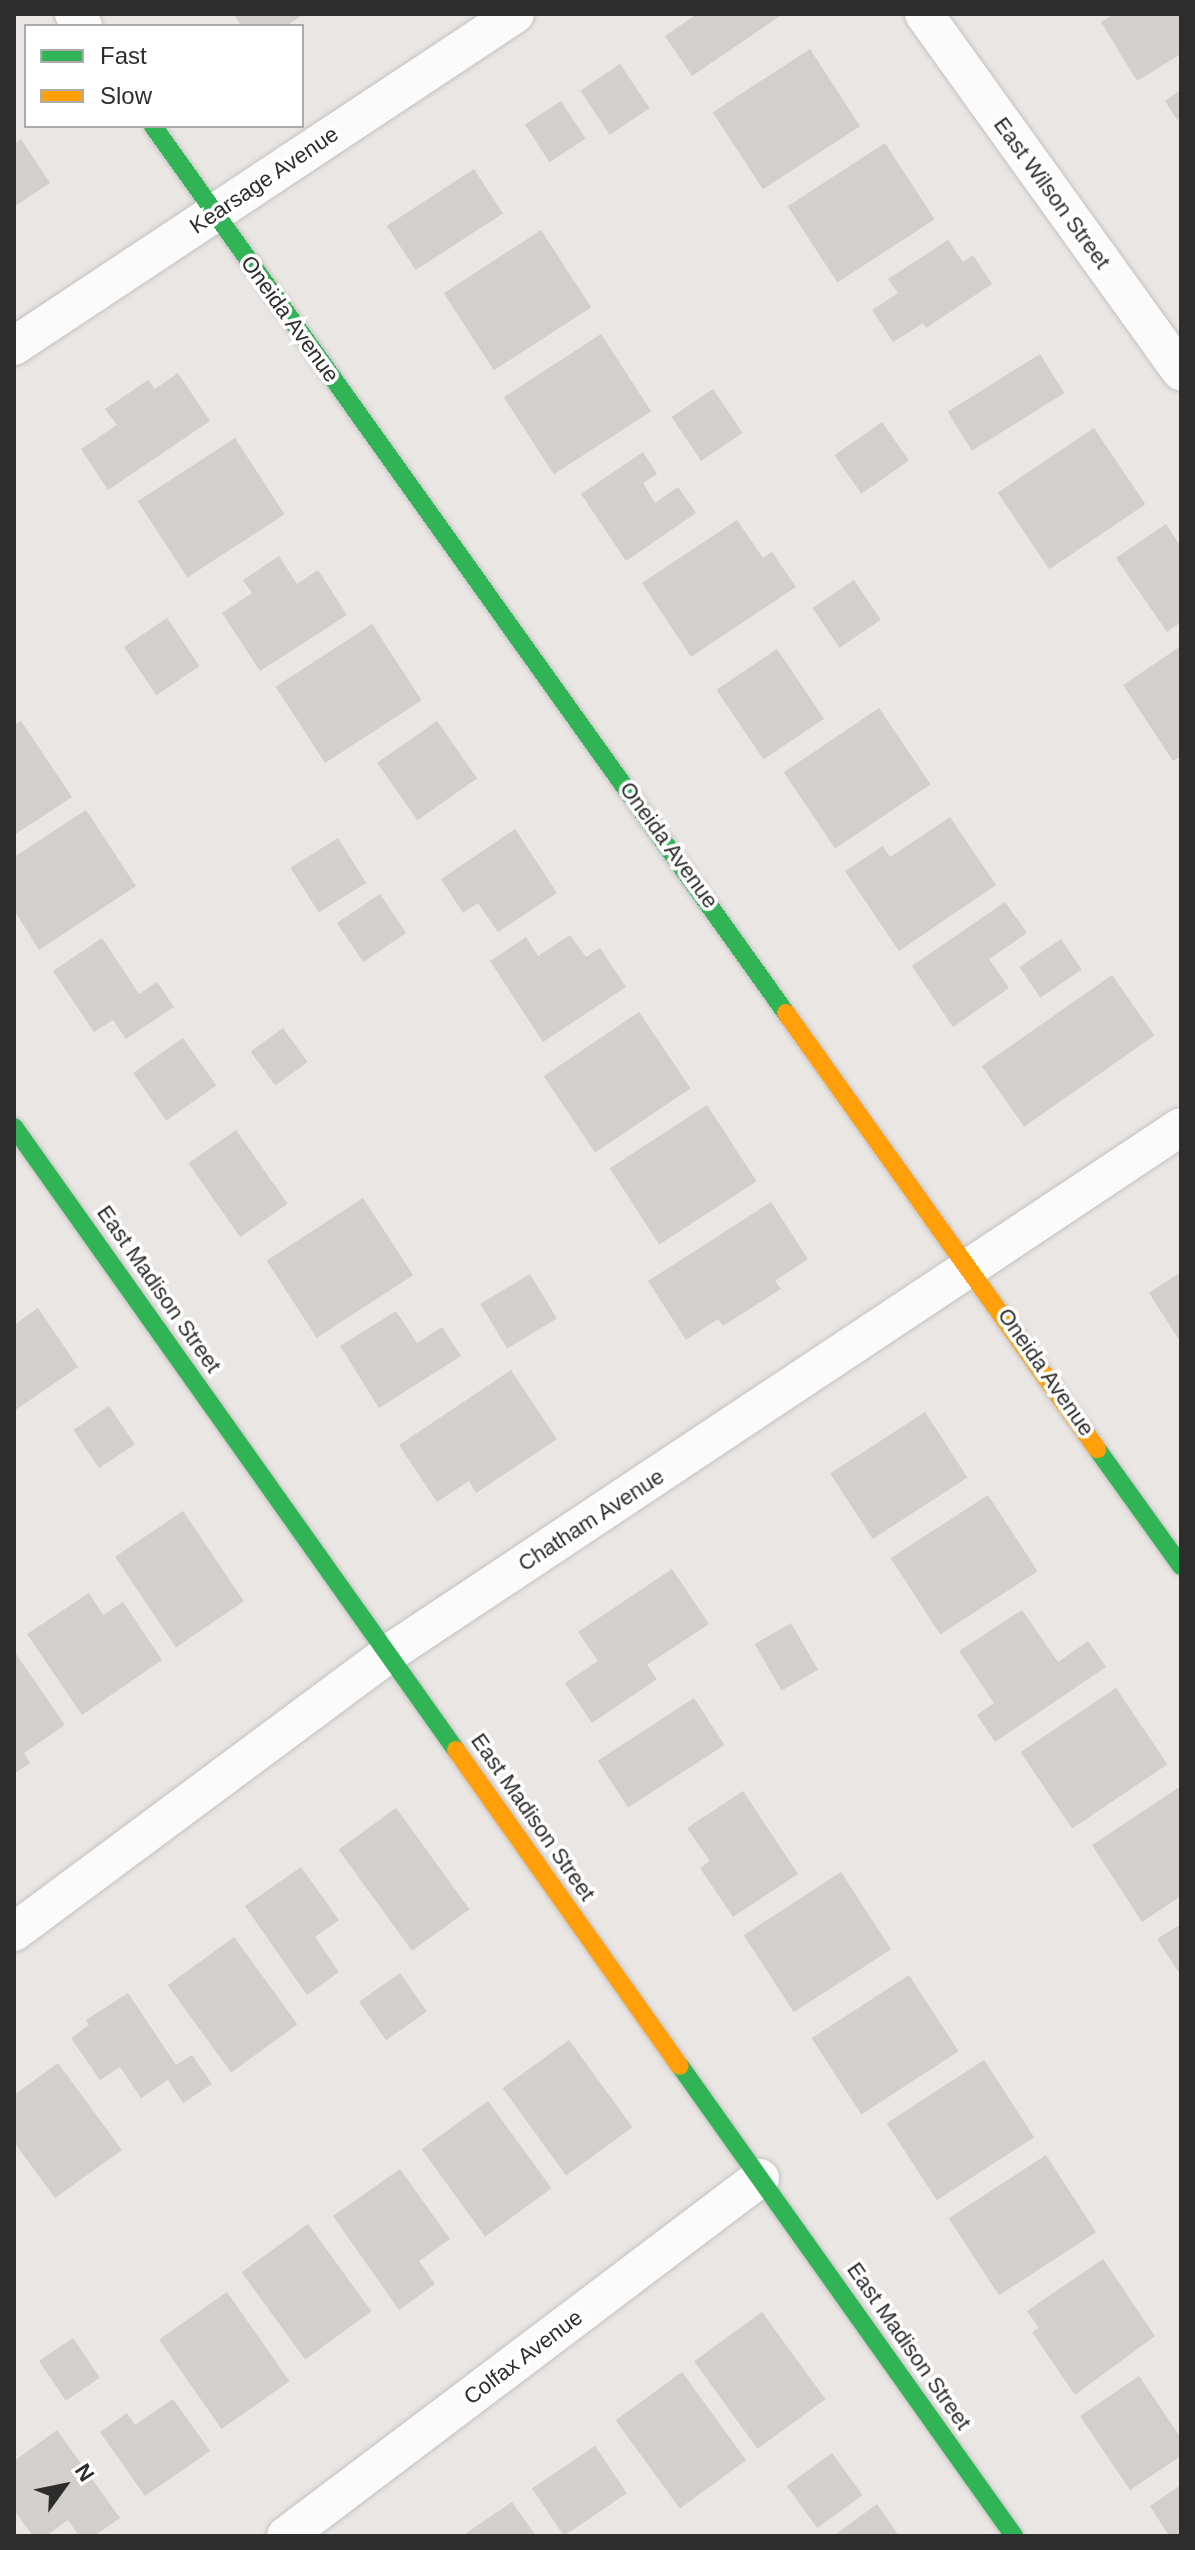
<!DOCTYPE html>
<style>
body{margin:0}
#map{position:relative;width:1195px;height:2550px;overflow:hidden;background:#eae6e3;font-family:Arial,sans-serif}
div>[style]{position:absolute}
.building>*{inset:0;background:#d2cfcc;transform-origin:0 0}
.roads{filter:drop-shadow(0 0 2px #c3c2c2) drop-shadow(0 0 2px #c3c2c2)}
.street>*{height:38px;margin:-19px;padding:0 19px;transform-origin:19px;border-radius:19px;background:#fcfbfb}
.fast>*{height:18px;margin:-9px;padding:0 9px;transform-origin:9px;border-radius:9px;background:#30b455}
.slow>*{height:18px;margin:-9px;padding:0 9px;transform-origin:9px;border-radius:9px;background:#ff9f0a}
span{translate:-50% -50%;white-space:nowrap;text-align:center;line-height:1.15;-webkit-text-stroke:7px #fff;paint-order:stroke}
.street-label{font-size:22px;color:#2d2d2d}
.frame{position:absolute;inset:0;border:16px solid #2d2d2d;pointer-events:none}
.legend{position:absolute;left:24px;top:24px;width:280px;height:104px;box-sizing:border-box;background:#fff;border:2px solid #ababab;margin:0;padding:10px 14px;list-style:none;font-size:24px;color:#2d2d2d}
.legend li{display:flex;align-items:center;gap:16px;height:40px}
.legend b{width:40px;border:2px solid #ababab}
.north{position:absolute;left:24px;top:2446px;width:80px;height:80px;-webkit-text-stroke:6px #fff;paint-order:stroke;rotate:57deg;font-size:22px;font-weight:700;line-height:32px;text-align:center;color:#2d2d2d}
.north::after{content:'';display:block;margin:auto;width:28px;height:36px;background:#2d2d2d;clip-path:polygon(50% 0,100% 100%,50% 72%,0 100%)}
</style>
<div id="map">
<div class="building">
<div style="clip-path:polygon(234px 14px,304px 14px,286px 26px,241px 26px)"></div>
<div style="clip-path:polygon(697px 14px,783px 14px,692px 76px,665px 36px)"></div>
<div style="clip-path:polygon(1114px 14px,1181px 14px,1181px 54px,1137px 81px,1101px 22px)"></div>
<div style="left:810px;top:49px;width:92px;height:116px;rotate:57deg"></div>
<div style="left:620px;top:64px;width:53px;height:48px;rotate:56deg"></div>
<div style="clip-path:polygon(1181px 90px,1181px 118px,1177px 120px,1165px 101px)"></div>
<div style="left:561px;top:101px;width:45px;height:43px;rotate:57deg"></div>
<div style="clip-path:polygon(21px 139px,50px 183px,14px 207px,14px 144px)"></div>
<div style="left:885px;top:143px;width:91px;height:116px;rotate:57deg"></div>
<div style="left:474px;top:169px;width:53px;height:104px;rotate:57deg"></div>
<div style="left:541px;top:230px;width:92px;height:116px;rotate:57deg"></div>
<div style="clip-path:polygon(948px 240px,963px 262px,973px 255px,992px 284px,926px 328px,923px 323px,893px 342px,872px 310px,898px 293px,888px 279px)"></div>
<div style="left:601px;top:334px;width:92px;height:116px;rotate:57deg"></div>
<div style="left:1040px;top:354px;width:46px;height:109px;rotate:58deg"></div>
<div style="clip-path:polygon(178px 373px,210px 421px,108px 490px,81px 449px,117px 425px,105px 409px,148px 380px,155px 389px)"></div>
<div style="left:713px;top:389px;width:53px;height:50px;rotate:56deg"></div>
<div style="left:882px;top:422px;width:47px;height:58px;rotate:55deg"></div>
<div style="left:1094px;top:428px;width:92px;height:116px;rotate:56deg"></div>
<div style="left:235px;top:438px;width:91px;height:116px;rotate:57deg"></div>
<div style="clip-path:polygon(643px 452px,657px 474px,643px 483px,655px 503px,678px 487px,696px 513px,626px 561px,581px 494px)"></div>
<div style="clip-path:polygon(737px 520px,763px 558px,772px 552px,796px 587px,691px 657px,642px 583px)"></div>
<div style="clip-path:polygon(1166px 524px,1181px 547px,1181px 622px,1167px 632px,1116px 558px)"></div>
<div style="clip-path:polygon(279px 556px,297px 584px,318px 570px,347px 615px,260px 671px,222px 613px,252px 593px,243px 580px)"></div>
<div style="left:854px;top:580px;width:48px;height:50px;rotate:56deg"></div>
<div style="left:167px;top:618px;width:58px;height:52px;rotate:56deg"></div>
<div style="left:372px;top:624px;width:91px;height:115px;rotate:57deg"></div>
<div style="clip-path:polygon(1181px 646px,1181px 756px,1173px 761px,1123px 685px)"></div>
<div style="left:777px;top:649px;width:84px;height:73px;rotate:56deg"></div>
<div style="left:879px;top:708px;width:92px;height:115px;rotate:56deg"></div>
<div style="clip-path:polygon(21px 721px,72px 797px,14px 835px,14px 725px)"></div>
<div style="left:437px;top:721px;width:70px;height:73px;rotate:55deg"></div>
<div style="clip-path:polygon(86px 810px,136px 886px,39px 950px,14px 910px,14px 857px)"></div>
<div style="clip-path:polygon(950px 817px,996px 885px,899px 951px,845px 871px,883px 846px,890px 857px)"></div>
<div style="clip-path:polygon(515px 829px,557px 893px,498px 932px,478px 903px,463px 913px,441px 879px)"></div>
<div style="left:338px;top:838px;width:53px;height:56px;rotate:58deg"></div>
<div style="left:380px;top:894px;width:47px;height:52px;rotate:56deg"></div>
<div style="clip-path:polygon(1005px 902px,1027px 933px,989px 959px,1009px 988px,953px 1027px,912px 966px)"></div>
<div style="clip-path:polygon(570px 935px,586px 957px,600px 948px,626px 987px,543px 1042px,490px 961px,526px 937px,538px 956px)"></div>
<div style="clip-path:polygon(102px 938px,139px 994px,157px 982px,174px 1007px,126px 1039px,113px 1020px,94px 1032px,53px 971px)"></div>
<div style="left:1061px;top:939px;width:37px;height:50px;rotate:56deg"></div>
<div style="left:1112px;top:975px;width:74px;height:159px;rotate:55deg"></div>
<div style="left:639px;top:1012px;width:92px;height:115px;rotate:56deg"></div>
<div style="left:283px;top:1028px;width:42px;height:40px;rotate:54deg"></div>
<div style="left:183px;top:1038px;width:58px;height:61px;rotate:55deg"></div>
<div style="left:707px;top:1105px;width:91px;height:116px;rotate:57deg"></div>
<div style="left:236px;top:1130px;width:90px;height:58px;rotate:55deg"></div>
<div style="left:363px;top:1198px;width:92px;height:115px;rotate:57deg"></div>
<div style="clip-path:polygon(771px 1202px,808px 1259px,775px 1281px,781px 1289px,723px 1326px,718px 1319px,686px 1340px,648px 1281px)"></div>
<div style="clip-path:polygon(1181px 1272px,1181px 1343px,1149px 1293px)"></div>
<div style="left:530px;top:1274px;width:52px;height:58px;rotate:59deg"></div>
<div style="clip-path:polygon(38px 1308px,78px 1367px,14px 1411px,14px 1325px)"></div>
<div style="clip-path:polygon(396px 1311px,417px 1343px,442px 1327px,461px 1356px,379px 1408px,340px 1346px)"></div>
<div style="clip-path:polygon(511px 1370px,557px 1439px,476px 1493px,469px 1481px,437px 1502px,399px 1445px)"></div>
<div style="left:109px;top:1406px;width:46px;height:43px;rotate:56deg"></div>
<div style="left:925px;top:1412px;width:78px;height:113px;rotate:57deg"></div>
<div style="left:988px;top:1495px;width:91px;height:116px;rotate:57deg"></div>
<div style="left:183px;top:1511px;width:109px;height:82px;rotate:56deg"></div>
<div style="clip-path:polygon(672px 1569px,709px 1624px,647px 1665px,657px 1679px,592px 1723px,565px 1683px,598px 1661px,578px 1632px)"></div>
<div style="clip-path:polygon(89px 1593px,103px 1615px,123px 1602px,162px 1660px,82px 1715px,27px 1634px)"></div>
<div style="clip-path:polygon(1022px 1610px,1058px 1662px,1088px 1641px,1106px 1667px,995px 1742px,977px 1715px,994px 1703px,959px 1651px)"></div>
<div style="left:791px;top:1623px;width:54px;height:42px;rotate:60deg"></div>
<div style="clip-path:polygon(14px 1651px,65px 1725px,24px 1753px,30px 1763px,14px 1774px)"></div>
<div style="left:1116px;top:1688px;width:92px;height:115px;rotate:56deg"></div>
<div style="left:694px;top:1698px;width:56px;height:115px;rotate:57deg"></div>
<div style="clip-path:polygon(1181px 1786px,1181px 1896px,1142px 1922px,1092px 1845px)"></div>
<div style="clip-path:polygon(743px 1791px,798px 1874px,733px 1917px,700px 1868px,710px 1861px,687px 1828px)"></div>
<div style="left:396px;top:1808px;width:125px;height:71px;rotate:54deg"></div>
<div style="clip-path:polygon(301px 1867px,339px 1920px,315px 1937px,339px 1972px,307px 1995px,245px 1906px)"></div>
<div style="left:841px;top:1872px;width:92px;height:116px;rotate:57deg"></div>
<div style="clip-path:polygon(1181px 1924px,1181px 1976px,1157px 1939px)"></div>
<div style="left:234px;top:1937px;width:108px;height:82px;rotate:54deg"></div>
<div style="left:400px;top:1973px;width:47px;height:50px;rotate:55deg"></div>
<div style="left:909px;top:1975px;width:91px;height:116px;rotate:57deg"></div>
<div style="clip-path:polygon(128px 1993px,176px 2065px,192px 2055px,212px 2084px,183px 2103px,168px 2080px,141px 2098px,120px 2067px,100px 2080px,71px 2038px,89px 2025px,86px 2020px)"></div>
<div style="left:569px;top:2040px;width:108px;height:82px;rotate:54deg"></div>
<div style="left:984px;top:2060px;width:92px;height:116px;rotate:57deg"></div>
<div style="clip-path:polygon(58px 2063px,122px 2150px,55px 2198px,14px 2142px,14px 2095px)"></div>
<div style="left:488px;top:2101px;width:108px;height:82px;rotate:54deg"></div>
<div style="left:1046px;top:2155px;width:92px;height:116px;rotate:57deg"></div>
<div style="clip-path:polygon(400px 2169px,450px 2239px,419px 2261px,435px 2284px,399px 2310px,333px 2216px)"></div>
<div style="left:308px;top:2224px;width:108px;height:82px;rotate:54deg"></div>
<div style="clip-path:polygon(1103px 2259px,1155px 2336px,1075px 2395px,1032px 2332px,1039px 2328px,1027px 2311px)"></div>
<div style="left:227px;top:2292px;width:109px;height:83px;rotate:55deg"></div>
<div style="left:762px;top:2312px;width:108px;height:84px;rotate:54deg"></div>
<div style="left:73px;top:2338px;width:48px;height:41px;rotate:56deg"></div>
<div style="left:682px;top:2372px;width:109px;height:82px;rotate:54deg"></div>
<div style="clip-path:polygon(1139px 2376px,1181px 2438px,1181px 2456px,1130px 2490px,1080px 2416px)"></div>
<div style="clip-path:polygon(173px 2399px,210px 2451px,145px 2496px,100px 2432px,127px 2413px,135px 2425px)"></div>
<div style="clip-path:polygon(57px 2430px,120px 2518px,94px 2536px,79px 2536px,68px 2520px,46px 2536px,33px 2536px,14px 2510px,14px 2461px)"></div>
<div style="left:595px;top:2446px;width:57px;height:76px;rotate:56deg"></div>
<div style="left:832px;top:2453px;width:52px;height:56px;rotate:54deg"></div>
<div style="clip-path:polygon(1181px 2485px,1181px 2536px,1169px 2536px,1150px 2506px)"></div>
<div style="clip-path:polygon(512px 2502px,536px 2536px,462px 2536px)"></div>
<div style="clip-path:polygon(877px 2504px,899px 2536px,833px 2536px)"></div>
</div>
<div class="roads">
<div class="street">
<div style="left:74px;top:14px;width:15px;rotate:53deg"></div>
<div style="left:924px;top:14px;width:440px;rotate:54.3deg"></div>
<div style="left:14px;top:346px;width:601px;rotate:-33.53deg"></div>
<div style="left:14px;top:1932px;width:466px;rotate:-36.6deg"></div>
<div style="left:388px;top:1654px;width:952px;rotate:-33.61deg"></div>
<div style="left:286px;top:2536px;width:594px;rotate:-37.06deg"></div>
</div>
<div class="fast">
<div style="left:153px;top:126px;width:1090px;rotate:54.49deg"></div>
<div style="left:14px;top:1127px;width:764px;rotate:54.65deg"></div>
<div style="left:1097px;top:1449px;width:144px;rotate:54.3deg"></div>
<div style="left:680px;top:2066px;width:577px;rotate:54.6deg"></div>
</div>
<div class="slow">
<div style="left:786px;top:1013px;width:536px;rotate:54.5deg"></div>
<div style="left:456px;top:1750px;width:387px;rotate:54.7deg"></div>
</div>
</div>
<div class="street-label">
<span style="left:264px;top:180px;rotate:-34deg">Kearsage Avenue</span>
<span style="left:1052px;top:193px;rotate:54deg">East Wilson Street</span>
<span style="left:290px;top:319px;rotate:54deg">Oneida Avenue</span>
<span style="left:669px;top:845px;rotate:54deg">Oneida Avenue</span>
<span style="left:159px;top:1289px;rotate:55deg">East Madison Street</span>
<span style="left:1046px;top:1372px;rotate:55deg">Oneida Avenue</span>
<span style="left:591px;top:1520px;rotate:-33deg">Chatham Avenue</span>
<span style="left:533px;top:1817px;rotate:55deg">East Madison Street</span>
<span style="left:909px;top:2346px;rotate:55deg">East Madison Street</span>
<span style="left:523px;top:2357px;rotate:-37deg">Colfax Avenue</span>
</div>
<div class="frame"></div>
<ul class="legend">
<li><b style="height:10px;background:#30b455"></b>Fast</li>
<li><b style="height:10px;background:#ff9f0a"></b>Slow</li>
</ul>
<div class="north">N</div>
</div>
